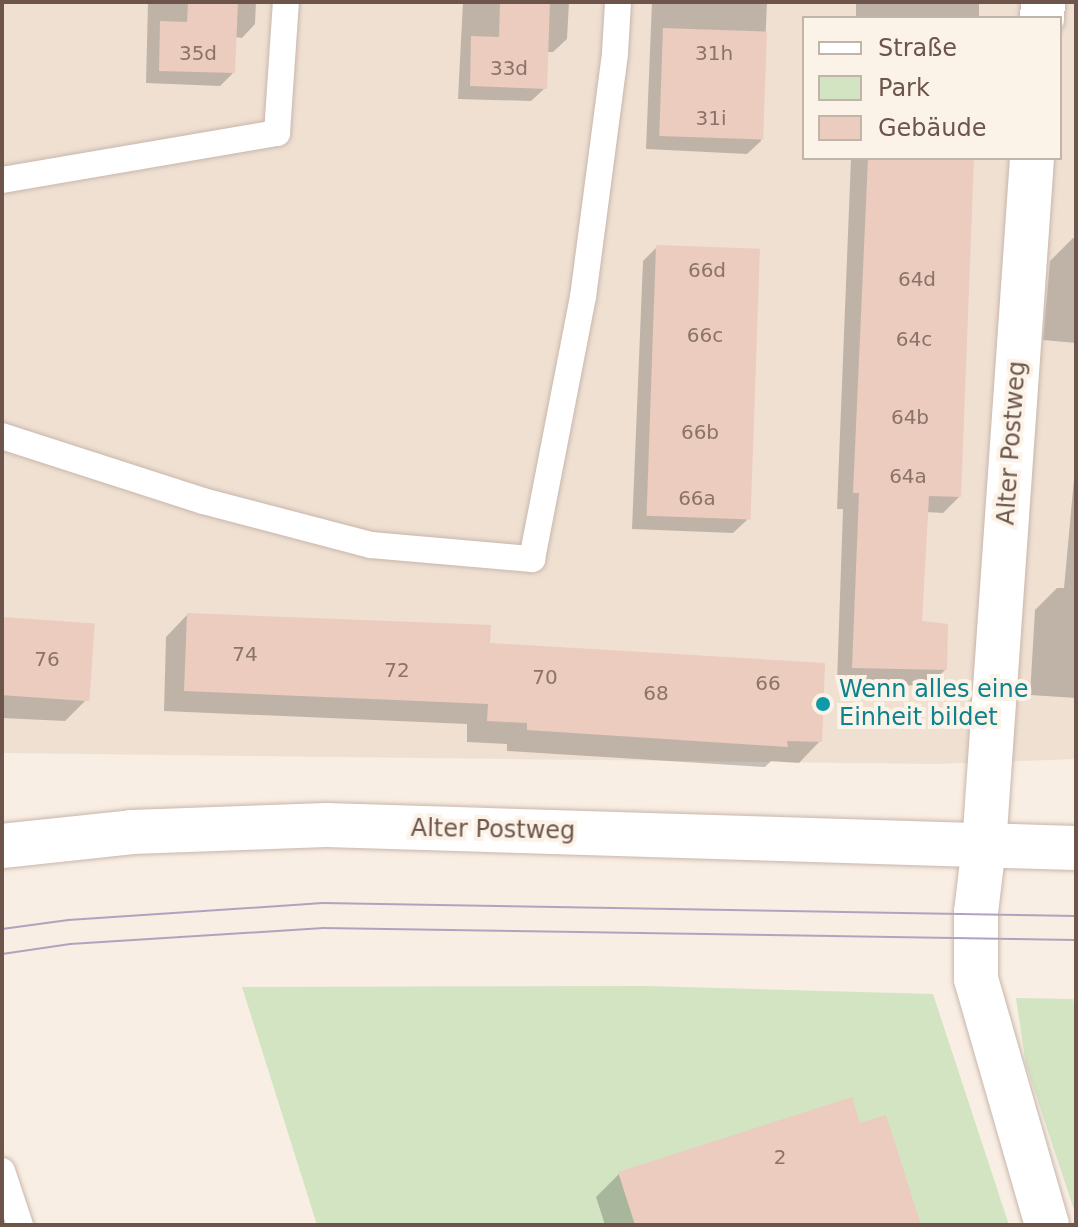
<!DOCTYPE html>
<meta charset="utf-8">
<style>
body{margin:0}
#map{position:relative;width:1078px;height:1227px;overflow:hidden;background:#f9eee3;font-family:"DejaVu Sans",sans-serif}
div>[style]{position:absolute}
.residential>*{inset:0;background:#efe0d2}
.green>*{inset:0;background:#d3e4c3}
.shadow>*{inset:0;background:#0003;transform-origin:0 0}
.building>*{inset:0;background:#ebccbe;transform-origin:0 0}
.roads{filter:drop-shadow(0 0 2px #c8b6ab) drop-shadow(0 0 2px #c8b6ab)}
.service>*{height:26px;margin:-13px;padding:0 13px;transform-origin:13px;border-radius:13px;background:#fff}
.minor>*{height:44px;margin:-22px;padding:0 22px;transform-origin:22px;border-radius:22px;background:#fff}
.tertiary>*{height:44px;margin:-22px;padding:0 22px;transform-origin:22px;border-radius:22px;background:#fff}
.tram>*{height:2px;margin:-1px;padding:0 1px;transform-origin:1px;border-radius:1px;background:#b1a3c0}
.dots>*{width:22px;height:22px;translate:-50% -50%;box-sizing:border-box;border:4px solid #fcf3e8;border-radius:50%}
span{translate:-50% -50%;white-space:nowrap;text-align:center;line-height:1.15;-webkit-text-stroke:8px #fcf3e8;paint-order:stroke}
.number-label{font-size:20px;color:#8c7368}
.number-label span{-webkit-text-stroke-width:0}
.street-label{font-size:24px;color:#6d554c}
.culture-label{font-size:24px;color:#0d838f}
.left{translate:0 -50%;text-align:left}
.frame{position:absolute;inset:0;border:4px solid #6d554c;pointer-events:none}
.legend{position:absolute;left:802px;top:16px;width:260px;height:144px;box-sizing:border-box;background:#fcf3e8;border:2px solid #c3b4aa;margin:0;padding:10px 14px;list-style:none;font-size:24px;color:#6d554c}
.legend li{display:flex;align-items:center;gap:16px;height:40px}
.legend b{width:40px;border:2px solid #c3b4aa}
</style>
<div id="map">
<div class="residential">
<div style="clip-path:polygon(evenodd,2px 2px,1076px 2px,1076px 759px,937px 764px,2px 753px,2px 2px,804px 18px,1060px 18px,1060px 158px,804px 158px,804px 18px)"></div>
</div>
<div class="green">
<div style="clip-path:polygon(645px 986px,933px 994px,1009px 1225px,317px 1225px,242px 987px)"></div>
<div style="clip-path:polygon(1016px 998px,1073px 999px,1076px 1018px,1076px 1216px,1026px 1065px)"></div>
</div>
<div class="shadow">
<div style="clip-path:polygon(148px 2px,256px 2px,255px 24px,242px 38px,235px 37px,233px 73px,220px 86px,146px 83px)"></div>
<div style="clip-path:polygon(463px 2px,569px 2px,567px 39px,553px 52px,546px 52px,545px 88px,531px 101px,458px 99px)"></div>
<div style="clip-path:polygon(652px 2px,767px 2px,761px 141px,747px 154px,646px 149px)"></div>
<div style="left:856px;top:2px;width:123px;height:16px"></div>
<div style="clip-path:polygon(851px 158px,973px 158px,960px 496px,943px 513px,926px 512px,920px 623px,945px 670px,928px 686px,837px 683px,843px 509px,837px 509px)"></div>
<div style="clip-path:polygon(1073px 238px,1076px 239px,1076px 343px,1043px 340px,1050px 261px)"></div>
<div style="clip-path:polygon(657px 247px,747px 520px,733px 533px,632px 529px,643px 261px)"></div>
<div style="clip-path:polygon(1076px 457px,1076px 698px,1030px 695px,1035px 610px,1057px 588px,1064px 588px)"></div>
<div style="clip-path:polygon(187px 615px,488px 645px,820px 741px,799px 763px,771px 761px,765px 767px,507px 751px,507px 744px,467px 742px,467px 724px,164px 711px,166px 637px)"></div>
<div style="clip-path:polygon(2px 620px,88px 698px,65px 721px,2px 718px)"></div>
<div style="clip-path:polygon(858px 1125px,917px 1225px,605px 1225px,596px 1197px,619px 1174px)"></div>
</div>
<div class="building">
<div style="clip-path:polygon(188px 2px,238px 2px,235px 73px,159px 71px,160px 21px,187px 22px)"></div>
<div style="clip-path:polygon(500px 2px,550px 2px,547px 89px,470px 86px,471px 36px,499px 37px)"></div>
<div style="left:663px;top:28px;width:104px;height:108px;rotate:2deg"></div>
<div style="clip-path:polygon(868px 158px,974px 158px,961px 497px,929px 496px,922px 621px,948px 624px,947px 670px,852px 668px,859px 493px,853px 493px)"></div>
<div style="left:656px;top:245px;width:104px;height:271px;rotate:2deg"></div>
<div style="clip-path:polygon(187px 613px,491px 625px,490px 643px,825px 663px,822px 742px,787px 741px,788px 747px,527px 730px,527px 723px,487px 721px,488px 704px,184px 691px)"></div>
<div style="left:2px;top:617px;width:93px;height:78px;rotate:4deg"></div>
<div style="clip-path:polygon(852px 1097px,860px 1123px,886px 1115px,921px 1225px,635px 1225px,618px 1172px)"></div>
</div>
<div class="roads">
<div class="service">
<div style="left:2px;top:180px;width:279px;rotate:-9.7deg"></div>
<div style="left:277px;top:133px;width:131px;rotate:-86.1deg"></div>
<div style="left:2px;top:436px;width:211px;rotate:17.9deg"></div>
<div style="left:203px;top:501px;width:174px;rotate:14.7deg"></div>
<div style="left:371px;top:545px;width:162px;rotate:5deg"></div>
<div style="left:532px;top:559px;width:267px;rotate:-79deg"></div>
<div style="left:583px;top:297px;width:246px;rotate:-82.5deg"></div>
<div style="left:615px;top:53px;width:51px;rotate:-86.6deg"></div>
<div style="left:2px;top:1171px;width:57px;rotate:71.6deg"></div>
</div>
<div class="minor">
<div style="left:1042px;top:18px;width:16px;rotate:-86deg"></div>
<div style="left:1032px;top:158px;width:690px;rotate:93.99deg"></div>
<div style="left:984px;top:846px;width:66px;rotate:96.9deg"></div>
<div style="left:976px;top:912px;width:67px;rotate:90deg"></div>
<div style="left:976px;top:979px;width:256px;rotate:73.9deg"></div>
</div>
<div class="tertiary">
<div style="left:2px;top:846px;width:131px;rotate:-6.1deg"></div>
<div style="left:132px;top:832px;width:194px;rotate:-2.1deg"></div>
<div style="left:326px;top:825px;width:750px;rotate:1.76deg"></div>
</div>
</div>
<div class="tram">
<div style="left:2px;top:929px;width:67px;rotate:-7.8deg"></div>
<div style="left:68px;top:920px;width:255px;rotate:-3.8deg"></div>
<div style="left:322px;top:903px;width:754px;rotate:0.99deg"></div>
<div style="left:2px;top:954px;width:69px;rotate:-8.4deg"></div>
<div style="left:70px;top:944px;width:254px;rotate:-3.6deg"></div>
<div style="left:323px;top:928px;width:753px;rotate:0.91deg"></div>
</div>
<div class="dots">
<div style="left:823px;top:704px;background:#0f9aa8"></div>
</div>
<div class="number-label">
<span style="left:198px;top:53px">35d</span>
<span style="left:714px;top:53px">31h</span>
<span style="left:509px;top:68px">33d</span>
<span style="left:711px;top:118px">31i</span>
<span style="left:707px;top:270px">66d</span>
<span style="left:917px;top:279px">64d</span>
<span style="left:705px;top:335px">66c</span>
<span style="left:914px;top:339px">64c</span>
<span style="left:910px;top:417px">64b</span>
<span style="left:700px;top:432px">66b</span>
<span style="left:908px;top:476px">64a</span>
<span style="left:697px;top:498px">66a</span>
<span style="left:245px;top:654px">74</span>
<span style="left:47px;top:659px">76</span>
<span style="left:397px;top:670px">72</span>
<span style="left:545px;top:677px">70</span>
<span style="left:768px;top:683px">66</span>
<span style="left:656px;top:693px">68</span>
<span style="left:780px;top:1157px">2</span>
</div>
<div class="street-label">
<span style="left:1012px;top:443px;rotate:-86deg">Alter Postweg</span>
<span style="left:493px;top:830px;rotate:1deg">Alter Postweg</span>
</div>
<div class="culture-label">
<span class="left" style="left:839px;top:704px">Wenn alles eine<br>Einheit bildet</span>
</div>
<div class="frame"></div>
<ul class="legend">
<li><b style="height:10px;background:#fff"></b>Straße</li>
<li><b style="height:22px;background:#d3e4c3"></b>Park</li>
<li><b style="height:22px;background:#ebccbe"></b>Gebäude</li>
</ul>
</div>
